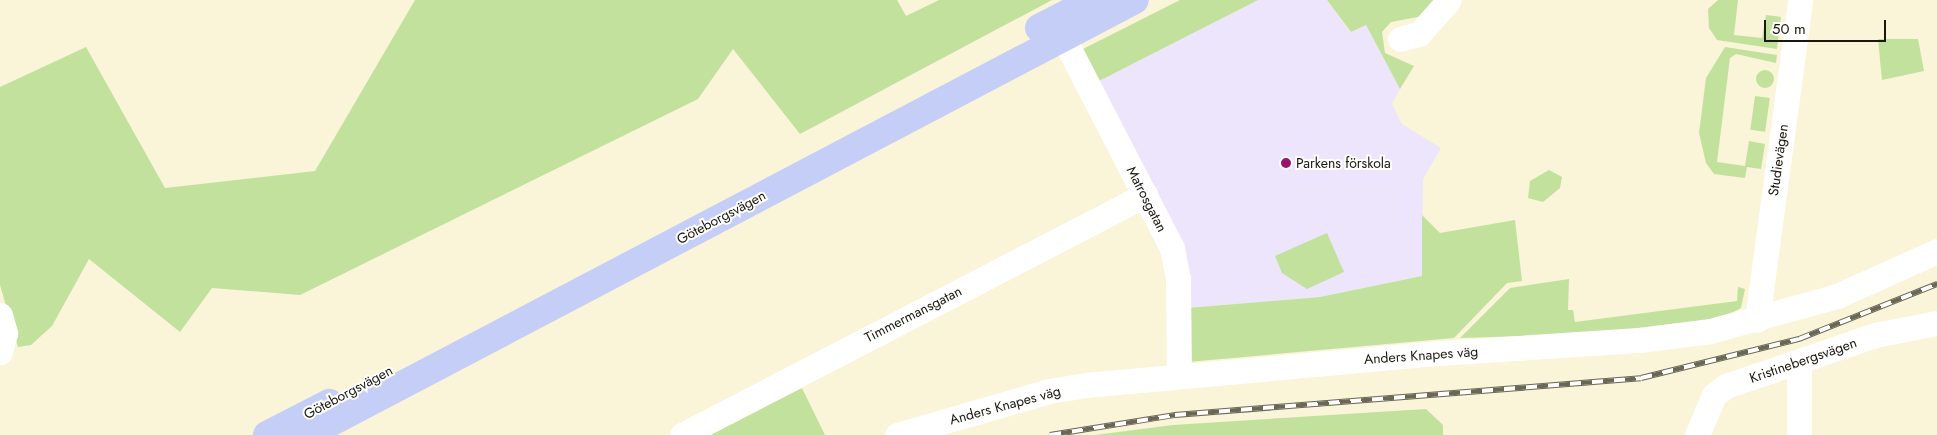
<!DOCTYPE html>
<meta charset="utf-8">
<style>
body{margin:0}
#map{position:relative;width:1937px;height:435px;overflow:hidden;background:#faf4d9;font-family:Jost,sans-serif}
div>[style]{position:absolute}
.education>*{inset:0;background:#ede5fb}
.green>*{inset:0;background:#c1e19d;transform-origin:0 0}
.round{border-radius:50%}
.minor>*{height:25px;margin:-12.5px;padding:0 12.5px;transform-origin:12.5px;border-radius:12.5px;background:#fff}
.major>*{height:28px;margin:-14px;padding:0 14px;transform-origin:14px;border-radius:14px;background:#c4cef6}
.rail>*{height:5.5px;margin-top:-2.75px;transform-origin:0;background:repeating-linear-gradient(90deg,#fff 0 11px,#6b6757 0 22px);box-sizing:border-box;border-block:1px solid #6b6757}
.dots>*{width:14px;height:14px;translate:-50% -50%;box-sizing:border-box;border:2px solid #fff;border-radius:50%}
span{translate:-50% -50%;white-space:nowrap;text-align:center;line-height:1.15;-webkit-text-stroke:4px #fff;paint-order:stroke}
.street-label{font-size:14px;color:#1a170e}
.poi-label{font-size:14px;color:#1a170e}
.left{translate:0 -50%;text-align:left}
.scale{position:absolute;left:1764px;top:20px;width:122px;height:22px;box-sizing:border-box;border:2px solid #1a170e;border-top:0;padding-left:6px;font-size:15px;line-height:18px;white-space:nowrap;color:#1a170e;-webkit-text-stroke:4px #fff;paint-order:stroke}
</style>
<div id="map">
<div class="education">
<div style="clip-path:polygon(1258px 0,1327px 0,1350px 32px,1366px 25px,1400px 89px,1392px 104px,1402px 124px,1441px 148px,1423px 179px,1422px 276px,1320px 297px,1187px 308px,1097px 82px)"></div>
</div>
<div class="green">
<div style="clip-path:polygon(415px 0,897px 0,906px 16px,939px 0,1052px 0,800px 134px,733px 49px,698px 99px,300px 295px,212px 288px,180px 332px,89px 259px,52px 326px,31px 345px,18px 347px,0 285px,0 87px,86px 47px,165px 188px,315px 171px)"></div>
<div style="clip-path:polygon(1180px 0,1258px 0,1097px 82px,1081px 50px)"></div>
<div style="clip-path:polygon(1327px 0,1439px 0,1423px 16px,1391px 22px,1382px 32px,1385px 53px,1414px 66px,1400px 89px,1366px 25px,1351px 32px)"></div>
<div style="clip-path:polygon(1718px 0,1738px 0,1734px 35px,1762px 38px,1766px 15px,1781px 17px,1777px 49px,1717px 40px,1709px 28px,1708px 9px)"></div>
<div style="clip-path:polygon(1878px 39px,1918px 39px,1924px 71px,1882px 80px)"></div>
<div style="clip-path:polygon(1725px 47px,1777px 55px,1776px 63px,1736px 54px,1730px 58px,1717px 162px,1745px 166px,1749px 141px,1765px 144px,1761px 169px,1747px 167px,1745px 178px,1714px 174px,1706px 163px,1699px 133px,1706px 78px)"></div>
<div class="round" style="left:1756px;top:70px;width:18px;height:18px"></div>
<div style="left:1755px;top:96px;width:15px;height:34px;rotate:8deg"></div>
<div style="clip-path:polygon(1549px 170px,1562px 177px,1560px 188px,1543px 202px,1528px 198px,1530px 181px)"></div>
<div style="clip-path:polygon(1422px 215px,1440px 233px,1515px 220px,1522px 281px,1507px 283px,1454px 338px,1188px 362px,1187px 308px,1320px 297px,1422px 276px)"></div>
<div style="clip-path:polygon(1327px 233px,1344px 272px,1307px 289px,1282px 273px,1275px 256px)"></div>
<div style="clip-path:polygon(1569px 279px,1568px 310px,1573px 310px,1575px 322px,1737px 301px,1738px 287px,1745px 289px,1741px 308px,1719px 319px,1587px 334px,1460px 338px,1510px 288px)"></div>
<div style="clip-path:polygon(802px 388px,825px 435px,710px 435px)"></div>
<div style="clip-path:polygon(1426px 409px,1443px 425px,1443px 435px,1095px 435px,1173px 425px)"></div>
</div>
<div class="minor">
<div style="left:1063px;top:37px;width:237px;rotate:62.7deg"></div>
<div style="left:1172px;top:248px;width:32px;rotate:79deg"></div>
<div style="left:1178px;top:279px;width:96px;rotate:89.4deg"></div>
<div style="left:1400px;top:39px;width:20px;rotate:-15deg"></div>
<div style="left:1419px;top:34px;width:45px;rotate:-48.6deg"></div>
<div style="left:0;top:315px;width:19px;rotate:74deg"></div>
<div style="left:5px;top:333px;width:20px;rotate:105deg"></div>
<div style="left:1757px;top:320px;width:323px;rotate:-82.3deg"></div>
<div style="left:682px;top:435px;width:522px;rotate:-27.4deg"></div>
<div style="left:897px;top:435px;width:158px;rotate:-16.1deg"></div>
<div style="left:1049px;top:391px;width:37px;rotate:-9deg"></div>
<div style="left:1086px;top:385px;width:354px;rotate:-5.2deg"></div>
<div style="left:1439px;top:353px;width:200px;rotate:-3.7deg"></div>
<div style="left:1639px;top:340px;width:72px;rotate:-7.2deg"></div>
<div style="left:1710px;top:331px;width:132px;rotate:-15.4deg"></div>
<div style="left:1837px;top:296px;width:110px;rotate:-24.2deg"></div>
<div style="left:1697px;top:435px;width:43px;rotate:-67deg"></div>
<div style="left:1714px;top:395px;width:15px;rotate:-37deg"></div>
<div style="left:1726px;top:386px;width:157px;rotate:-18.9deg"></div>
<div style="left:1875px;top:335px;width:63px;rotate:-11deg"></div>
<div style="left:1799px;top:435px;width:72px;rotate:-90deg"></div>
</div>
<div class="major">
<div style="left:1039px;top:28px;width:61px;rotate:-27.4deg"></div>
<div style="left:267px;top:435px;width:70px;rotate:-27.3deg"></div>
<div style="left:307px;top:435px;width:935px;rotate:-27.72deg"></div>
</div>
<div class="rail">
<div style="left:1050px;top:435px;width:127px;rotate:-9.1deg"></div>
<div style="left:1175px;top:415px;width:467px;rotate:-4.5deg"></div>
<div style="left:1641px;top:378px;width:163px;rotate:-13.9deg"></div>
<div style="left:1799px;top:339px;width:149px;rotate:-21.7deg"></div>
</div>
<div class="dots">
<div style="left:1286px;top:163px;background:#96146c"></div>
</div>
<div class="street-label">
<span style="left:1778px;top:160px;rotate:-82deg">Studievägen</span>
<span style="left:1147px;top:199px;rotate:63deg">Matrosgatan</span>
<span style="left:721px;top:217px;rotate:-28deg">Göteborgsvägen</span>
<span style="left:913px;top:314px;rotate:-27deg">Timmermansgatan</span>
<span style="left:1421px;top:355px;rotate:-4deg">Anders Knapes väg</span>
<span style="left:1803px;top:360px;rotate:-19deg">Kristinebergsvägen</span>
<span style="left:348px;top:392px;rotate:-28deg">Göteborgsvägen</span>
<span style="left:1005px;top:405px;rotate:-15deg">Anders Knapes väg</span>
</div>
<div class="poi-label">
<span class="left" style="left:1296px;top:163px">Parkens förskola</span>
</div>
<div class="scale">50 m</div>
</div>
